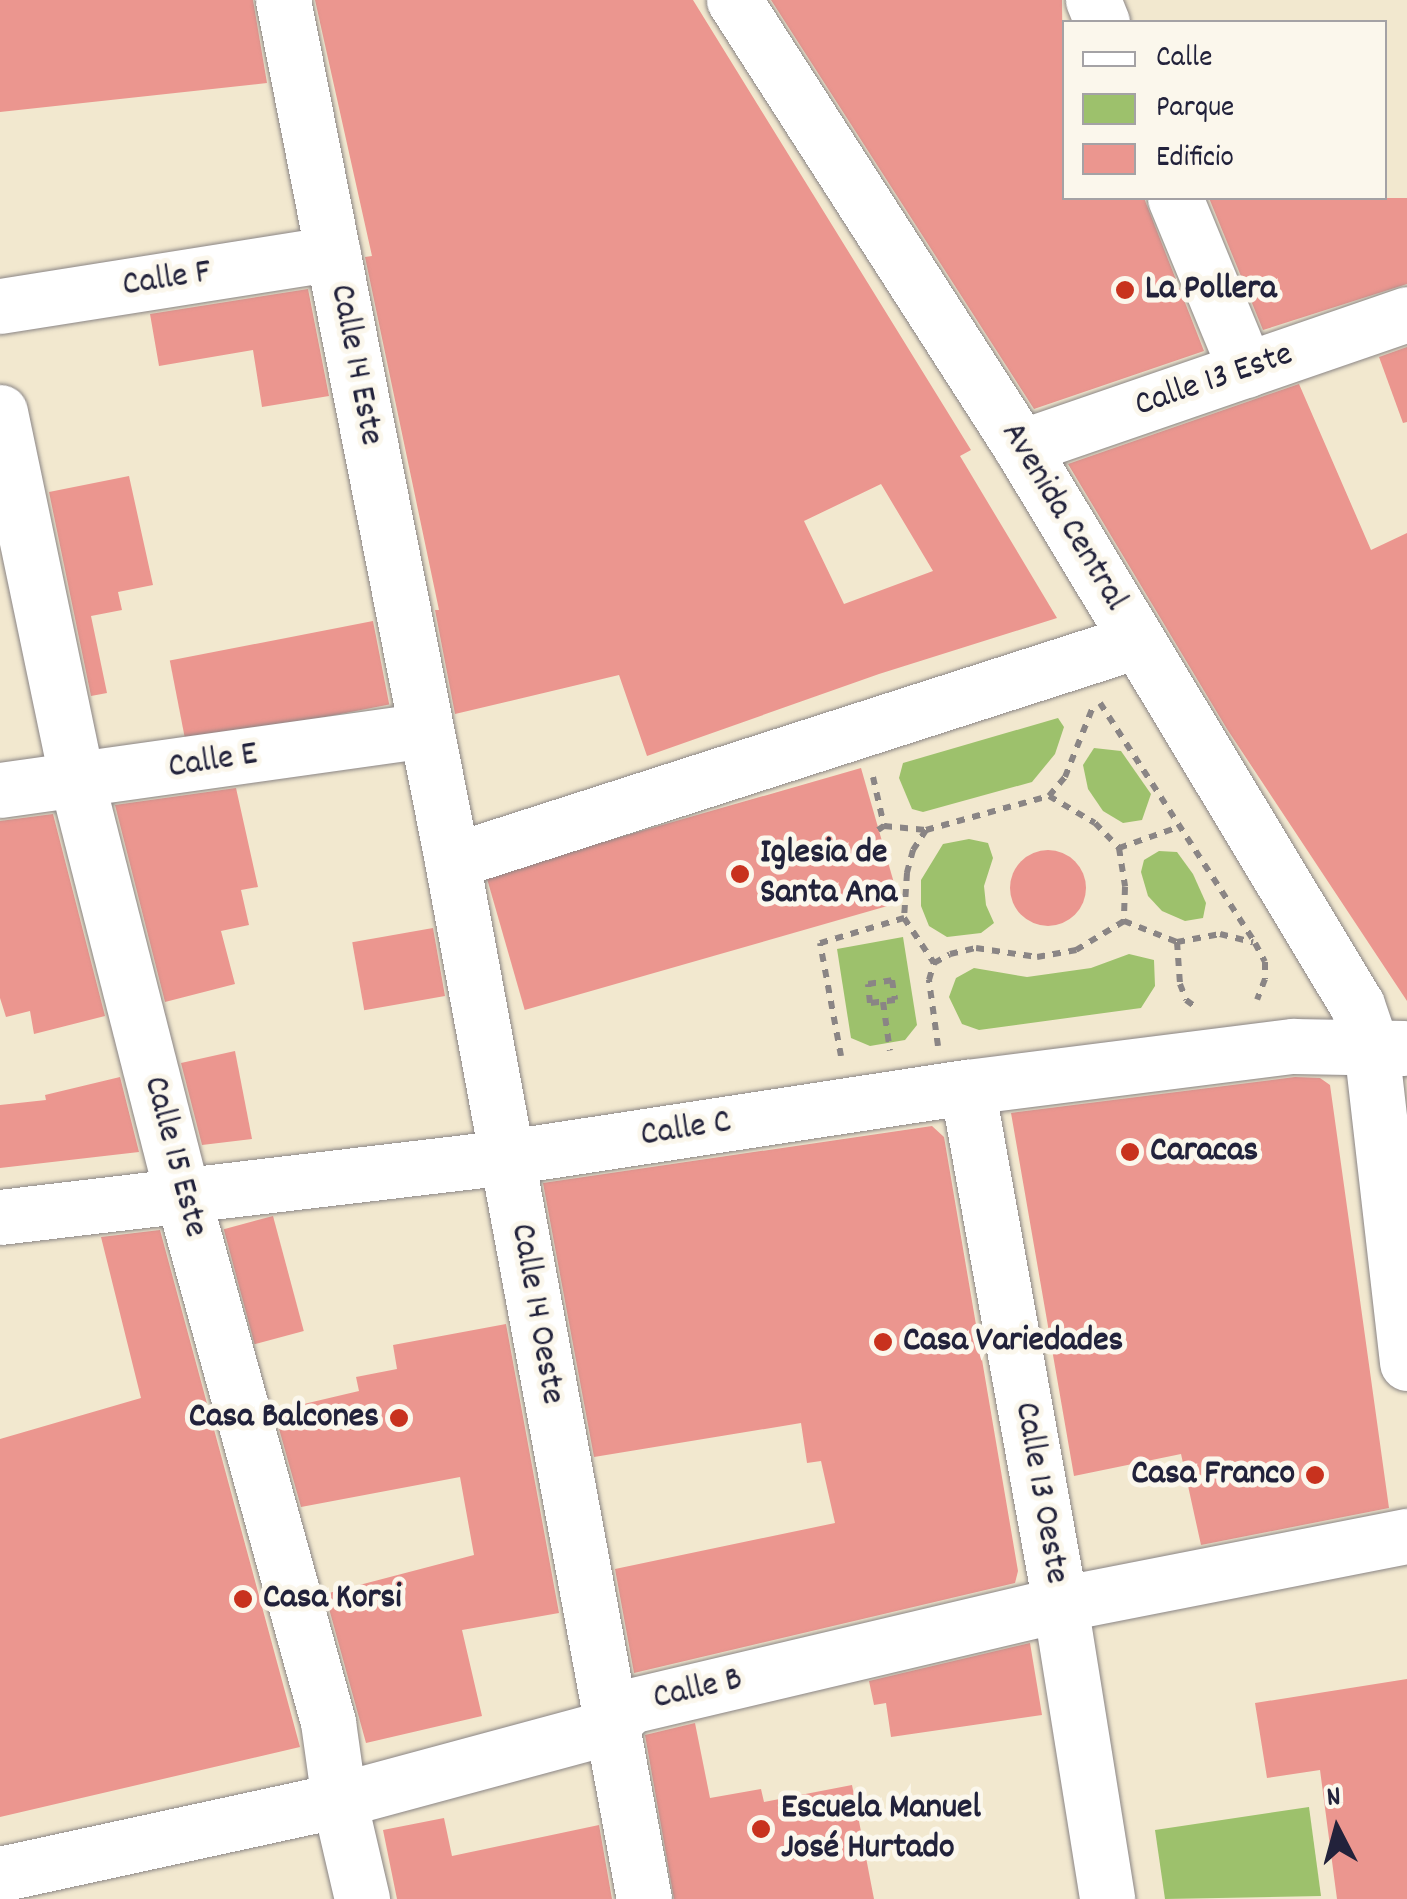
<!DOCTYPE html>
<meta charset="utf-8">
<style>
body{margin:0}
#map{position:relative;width:1407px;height:1899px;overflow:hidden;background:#f2e8cf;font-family:Dekko,sans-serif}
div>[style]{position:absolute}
.green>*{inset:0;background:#9dc16c}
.building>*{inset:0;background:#eb968f;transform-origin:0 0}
.round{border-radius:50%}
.path>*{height:6px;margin-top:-3px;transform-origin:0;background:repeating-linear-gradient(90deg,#8a8585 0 8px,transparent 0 16px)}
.roads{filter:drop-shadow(0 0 2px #8a8585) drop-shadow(0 0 2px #8a8585)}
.minor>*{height:55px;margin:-27.5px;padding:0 27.5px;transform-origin:27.5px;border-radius:27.5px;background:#fff}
.dots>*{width:28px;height:28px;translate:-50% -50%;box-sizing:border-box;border:5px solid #fbf7ec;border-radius:50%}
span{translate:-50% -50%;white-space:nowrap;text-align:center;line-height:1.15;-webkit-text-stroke:10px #fbf7ec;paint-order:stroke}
.street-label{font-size:35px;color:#22223b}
.poi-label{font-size:35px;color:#22223b;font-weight:700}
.left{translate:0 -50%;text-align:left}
.right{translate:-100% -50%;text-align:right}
.legend{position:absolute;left:1062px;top:20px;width:325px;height:180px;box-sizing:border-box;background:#fbf7ec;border:2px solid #a4a2a5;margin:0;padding:12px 18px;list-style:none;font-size:30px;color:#22223b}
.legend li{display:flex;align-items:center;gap:20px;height:50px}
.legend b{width:50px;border:2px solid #a4a2a5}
.north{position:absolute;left:1287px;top:1779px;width:100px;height:100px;-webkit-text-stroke:8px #fbf7ec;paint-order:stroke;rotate:354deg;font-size:28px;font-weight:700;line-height:40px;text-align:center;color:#22223b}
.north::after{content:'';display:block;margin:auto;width:35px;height:45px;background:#22223b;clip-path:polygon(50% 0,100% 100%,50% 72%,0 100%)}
</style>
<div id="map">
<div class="green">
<div style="clip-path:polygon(1058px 718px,1064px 727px,1055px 754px,1032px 782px,923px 812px,912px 809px,899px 778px,903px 763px)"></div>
<div style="clip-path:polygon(1094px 748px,1121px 751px,1151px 794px,1142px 820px,1123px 823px,1103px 811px,1088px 789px,1083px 765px)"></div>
<div style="clip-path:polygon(969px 839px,988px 843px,993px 858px,984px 886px,986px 905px,994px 923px,981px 933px,947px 937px,929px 926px,921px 906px,921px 880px,943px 844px)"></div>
<div style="clip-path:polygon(1159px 851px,1177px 852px,1193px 874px,1206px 903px,1203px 918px,1185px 921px,1162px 911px,1148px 896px,1141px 872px,1144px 860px)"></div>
<div style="clip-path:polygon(903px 937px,917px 1025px,905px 1040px,870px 1046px,851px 1038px,837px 949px)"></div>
<div style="clip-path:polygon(1129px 954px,1154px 960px,1155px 986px,1141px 1008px,979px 1030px,962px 1024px,949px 997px,956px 978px,974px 968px,1027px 977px,1091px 968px)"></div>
<div style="clip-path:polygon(1309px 1807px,1321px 1896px,1165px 1899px,1155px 1830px)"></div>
</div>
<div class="building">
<div style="clip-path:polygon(0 0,253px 0,267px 83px,0 112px)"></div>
<div style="clip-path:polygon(evenodd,315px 0,693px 0,971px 450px,960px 456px,1057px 618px,879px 674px,647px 756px,619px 675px,455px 714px,435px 610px,439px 610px,365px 257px,372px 256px,315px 0,881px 484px,933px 571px,844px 604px,804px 521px,881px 484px)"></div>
<div style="clip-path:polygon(771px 0,1062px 0,1064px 198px,1144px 198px,1204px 351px,1034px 409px)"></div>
<div style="clip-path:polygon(1209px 198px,1407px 198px,1407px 284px,1263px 330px)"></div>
<div style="clip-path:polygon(308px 289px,329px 396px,262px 407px,253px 350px,159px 366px,150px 314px)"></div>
<div style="clip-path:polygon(1407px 347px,1407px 422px,1403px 423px,1379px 357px)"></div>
<div style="clip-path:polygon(1299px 384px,1371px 550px,1407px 533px,1407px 1001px,1227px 729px,1068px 464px)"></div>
<div style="clip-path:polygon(129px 476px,153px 585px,118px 592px,122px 610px,91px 616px,107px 693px,91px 696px,49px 492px)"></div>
<div style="left:373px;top:621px;width:85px;height:207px;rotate:79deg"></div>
<div style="left:861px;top:768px;width:140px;height:390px;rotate:74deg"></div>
<div style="clip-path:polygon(236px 788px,258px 887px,241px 890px,249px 925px,221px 931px,235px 984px,165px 1002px,115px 805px)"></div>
<div style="clip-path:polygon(53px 814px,105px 1016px,34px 1034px,30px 1011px,6px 1017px,0 998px,0 821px)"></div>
<div class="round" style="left:1010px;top:850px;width:76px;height:76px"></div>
<div style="left:433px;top:928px;width:69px;height:82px;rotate:80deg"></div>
<div style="clip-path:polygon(235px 1051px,252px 1139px,202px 1145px,181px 1063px)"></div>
<div style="clip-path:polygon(120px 1077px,139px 1152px,0 1168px,0 1105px,46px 1100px,45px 1095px)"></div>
<div style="clip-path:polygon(1295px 1077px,1320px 1078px,1330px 1085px,1389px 1508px,1201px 1545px,1181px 1454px,1074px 1476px,1011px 1113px)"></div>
<div style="clip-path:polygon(932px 1126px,944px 1137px,1018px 1571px,1015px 1583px,634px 1673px,615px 1569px,835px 1523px,821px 1461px,807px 1463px,801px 1423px,594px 1457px,543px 1183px)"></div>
<div style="left:273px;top:1216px;width:119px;height:51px;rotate:75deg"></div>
<div style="clip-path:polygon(160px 1230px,300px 1747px,0 1817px,0 1439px,141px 1398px,101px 1237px)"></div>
<div style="clip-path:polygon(506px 1324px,559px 1613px,462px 1630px,482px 1716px,366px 1743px,325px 1594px,474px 1555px,460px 1477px,301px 1507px,274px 1411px,359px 1391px,356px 1377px,397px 1369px,393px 1345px)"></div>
<div style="clip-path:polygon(1030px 1643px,1042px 1715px,891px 1737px,886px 1703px,874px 1705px,869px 1681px)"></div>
<div style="clip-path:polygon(1407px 1679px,1407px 1899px,1337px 1899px,1320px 1770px,1267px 1778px,1255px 1703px)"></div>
<div style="clip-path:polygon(695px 1723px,710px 1798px,761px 1789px,764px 1802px,852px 1785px,874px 1899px,674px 1899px,645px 1735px)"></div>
<div style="clip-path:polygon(444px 1818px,452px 1856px,599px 1825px,612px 1899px,397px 1899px,383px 1830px)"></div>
</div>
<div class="path">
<div style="left:1100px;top:703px;width:286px;rotate:57.1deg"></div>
<div style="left:1255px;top:943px;width:21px;rotate:62deg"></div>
<div style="left:1265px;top:962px;width:17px;rotate:90deg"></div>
<div style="left:1265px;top:979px;width:22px;rotate:111deg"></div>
<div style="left:873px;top:777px;width:50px;rotate:77.3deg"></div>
<div style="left:1049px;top:796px;width:53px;rotate:30.4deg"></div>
<div style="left:1095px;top:823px;width:35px;rotate:46deg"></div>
<div style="left:1119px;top:848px;width:39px;rotate:81deg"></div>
<div style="left:1125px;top:887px;width:34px;rotate:92deg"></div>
<div style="left:878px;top:830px;width:7px;rotate:-34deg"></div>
<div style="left:884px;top:826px;width:42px;rotate:5.4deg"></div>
<div style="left:926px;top:830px;width:128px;rotate:-15.5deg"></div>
<div style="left:1049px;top:796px;width:25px;rotate:-50deg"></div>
<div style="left:1065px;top:777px;width:79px;rotate:-68.3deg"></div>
<div style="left:926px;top:830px;width:24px;rotate:123deg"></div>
<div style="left:913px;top:850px;width:24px;rotate:105deg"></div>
<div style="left:907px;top:873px;width:45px;rotate:93.8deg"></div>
<div style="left:904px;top:918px;width:54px;rotate:56.3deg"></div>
<div style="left:1119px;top:848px;width:66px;rotate:-19.5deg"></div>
<div style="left:1177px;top:942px;width:42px;rotate:85.9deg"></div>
<div style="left:1180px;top:984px;width:17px;rotate:69deg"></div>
<div style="left:1186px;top:1000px;width:14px;rotate:36deg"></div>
<div style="left:892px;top:980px;width:20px;rotate:81deg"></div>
<div style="left:895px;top:1000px;width:25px;rotate:173deg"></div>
<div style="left:870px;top:1003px;width:19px;rotate:-96deg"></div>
<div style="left:868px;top:984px;width:24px;rotate:-9deg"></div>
<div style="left:883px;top:1002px;width:49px;rotate:81.9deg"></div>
<div style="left:938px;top:1046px;width:67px;rotate:-97.8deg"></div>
<div style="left:929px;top:980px;width:18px;rotate:-74deg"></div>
<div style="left:934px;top:963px;width:18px;rotate:-29deg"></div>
<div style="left:950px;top:954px;width:27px;rotate:-13deg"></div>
<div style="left:976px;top:948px;width:62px;rotate:8.4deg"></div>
<div style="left:1037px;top:957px;width:40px;rotate:-10deg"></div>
<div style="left:1076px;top:950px;width:56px;rotate:-31.1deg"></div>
<div style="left:1124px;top:921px;width:57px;rotate:21.6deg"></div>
<div style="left:1177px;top:942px;width:44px;rotate:-10.5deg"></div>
<div style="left:1220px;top:934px;width:34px;rotate:14deg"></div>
<div style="left:841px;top:1056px;width:115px;rotate:-100.5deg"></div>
<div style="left:820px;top:943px;width:88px;rotate:-16.6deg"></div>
</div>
<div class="roads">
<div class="minor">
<div style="left:283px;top:0;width:877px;rotate:78.89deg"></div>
<div style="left:452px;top:861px;width:1056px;rotate:79.52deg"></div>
<div style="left:734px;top:0;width:531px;rotate:57.3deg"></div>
<div style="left:1021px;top:447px;width:651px;rotate:58.95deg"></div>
<div style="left:1357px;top:1005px;width:43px;rotate:71.1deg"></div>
<div style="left:1371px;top:1046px;width:319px;rotate:83.5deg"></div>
<div style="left:1093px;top:0;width:24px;rotate:68deg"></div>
<div style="left:1175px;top:198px;width:186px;rotate:67.6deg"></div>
<div style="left:0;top:306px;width:337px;rotate:-9deg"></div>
<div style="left:0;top:412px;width:378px;rotate:78.2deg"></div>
<div style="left:77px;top:782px;width:428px;rotate:75.7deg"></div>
<div style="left:183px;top:1197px;width:545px;rotate:74.56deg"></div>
<div style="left:328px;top:1722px;width:79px;rotate:82deg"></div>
<div style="left:339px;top:1800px;width:102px;rotate:76.9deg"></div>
<div style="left:1021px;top:447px;width:408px;rotate:-19deg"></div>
<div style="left:0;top:790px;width:430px;rotate:-8deg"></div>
<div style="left:452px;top:861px;width:719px;rotate:-17.81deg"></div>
<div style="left:967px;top:1087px;width:525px;rotate:79.8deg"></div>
<div style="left:1060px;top:1604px;width:299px;rotate:80.9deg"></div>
<div style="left:0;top:1217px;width:512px;rotate:-6.74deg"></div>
<div style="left:508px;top:1157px;width:464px;rotate:-8.7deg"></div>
<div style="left:967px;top:1087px;width:329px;rotate:-7.2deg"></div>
<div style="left:1293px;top:1046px;width:111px;rotate:1deg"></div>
<div style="left:0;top:1874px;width:347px;rotate:-12.3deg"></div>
<div style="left:339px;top:1800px;width:280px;rotate:-15.1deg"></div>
<div style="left:609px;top:1727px;width:30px;rotate:-45deg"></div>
<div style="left:630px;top:1706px;width:442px;rotate:-13.3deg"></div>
<div style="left:1060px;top:1604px;width:354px;rotate:-11.1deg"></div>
</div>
</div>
<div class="dots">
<div style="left:1125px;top:290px;background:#c8321e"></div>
<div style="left:740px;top:874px;background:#c8321e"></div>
<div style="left:1130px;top:1152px;background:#c8321e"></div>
<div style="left:883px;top:1342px;background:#c8321e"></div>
<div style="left:399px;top:1418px;background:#c8321e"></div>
<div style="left:1315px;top:1475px;background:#c8321e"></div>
<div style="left:243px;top:1599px;background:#c8321e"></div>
<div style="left:761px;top:1829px;background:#c8321e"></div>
</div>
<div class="street-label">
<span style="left:167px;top:280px;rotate:-9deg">Calle F</span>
<span style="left:355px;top:365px;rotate:79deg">Calle 14 Este</span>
<span style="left:1214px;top:381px;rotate:-19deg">Calle 13 Este</span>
<span style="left:1063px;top:517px;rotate:59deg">Avenida Central</span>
<span style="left:213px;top:762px;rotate:-9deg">Calle E</span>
<span style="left:686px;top:1130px;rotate:-9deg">Calle C</span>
<span style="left:174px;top:1157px;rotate:75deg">Calle 15 Este</span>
<span style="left:536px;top:1314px;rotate:80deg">Calle 14 Oeste</span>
<span style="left:1040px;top:1493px;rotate:80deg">Calle 13 Oeste</span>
<span style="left:698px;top:1690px;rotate:-13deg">Calle B</span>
</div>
<div class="poi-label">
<span class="left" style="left:1145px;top:290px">La Pollera</span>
<span class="left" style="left:760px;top:874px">Iglesia de<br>Santa Ana</span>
<span class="left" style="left:1150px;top:1152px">Caracas</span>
<span class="left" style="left:903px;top:1342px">Casa Variedades</span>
<span class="right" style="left:379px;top:1418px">Casa Balcones</span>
<span class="right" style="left:1295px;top:1475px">Casa Franco</span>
<span class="left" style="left:263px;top:1599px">Casa Korsi</span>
<span class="left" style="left:781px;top:1829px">Escuela Manuel<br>José Hurtado</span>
</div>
<ul class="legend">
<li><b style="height:12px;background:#fff"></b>Calle</li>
<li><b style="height:28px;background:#9dc16c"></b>Parque</li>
<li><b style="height:28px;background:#eb968f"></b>Edificio</li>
</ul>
<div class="north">N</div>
</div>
